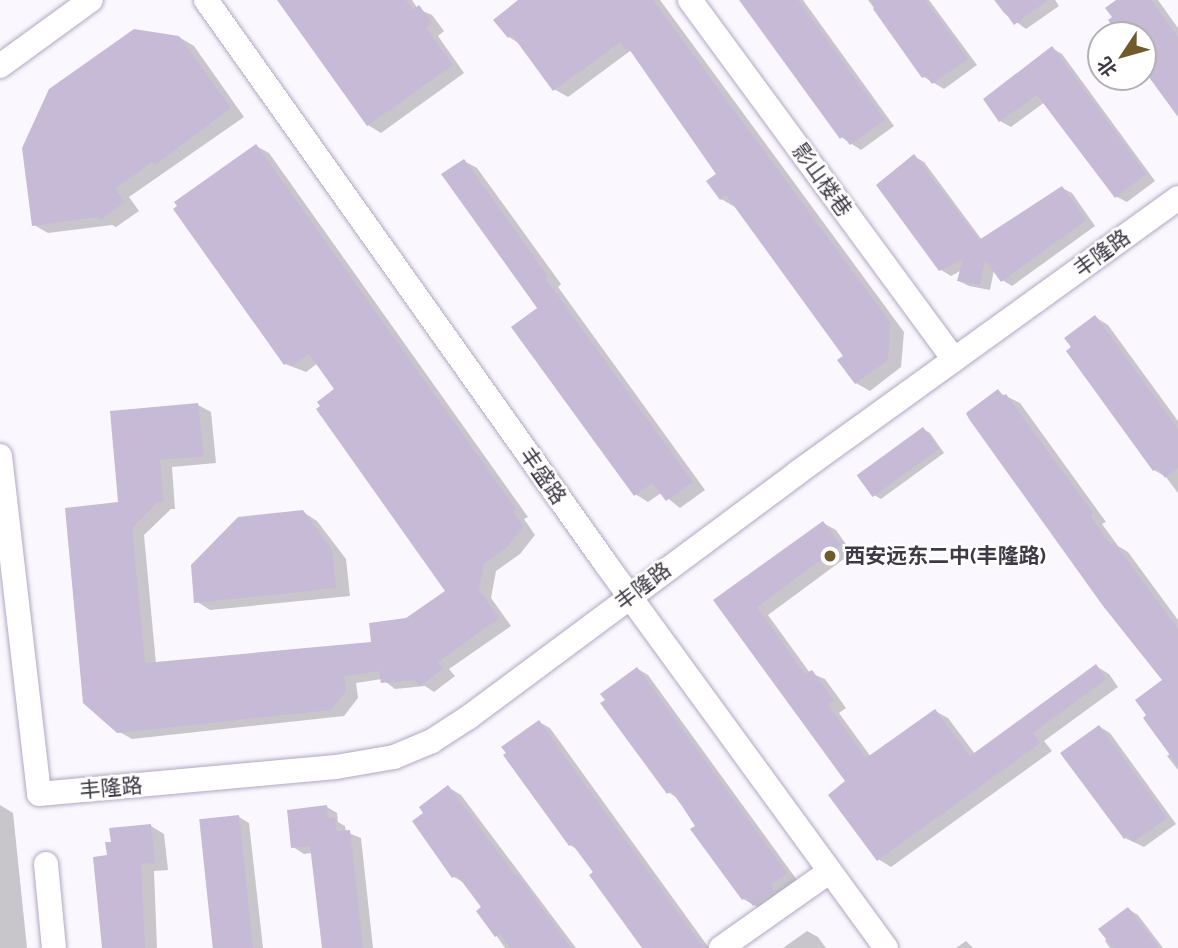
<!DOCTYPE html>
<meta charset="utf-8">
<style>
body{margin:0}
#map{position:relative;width:1178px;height:948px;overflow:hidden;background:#faf8fe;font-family:Raleway,"Noto Sans SC",sans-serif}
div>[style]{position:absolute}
.shadow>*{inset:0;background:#0003}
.building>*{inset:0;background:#c6bad6;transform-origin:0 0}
.roads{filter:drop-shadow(0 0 2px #b2a7c2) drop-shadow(0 0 2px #b2a7c2)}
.minor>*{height:24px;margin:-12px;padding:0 12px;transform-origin:12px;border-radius:12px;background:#fff}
.dots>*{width:19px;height:19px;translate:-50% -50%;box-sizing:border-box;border:4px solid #fff;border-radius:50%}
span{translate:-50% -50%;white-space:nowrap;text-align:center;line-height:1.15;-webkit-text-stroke:5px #fff;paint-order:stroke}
.street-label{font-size:21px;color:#3e3945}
.poi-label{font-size:21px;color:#3e3945;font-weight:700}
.left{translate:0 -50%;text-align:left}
.north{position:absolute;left:1087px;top:21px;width:70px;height:70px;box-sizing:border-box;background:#fff;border:2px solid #b2b0b5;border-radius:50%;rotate:234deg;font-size:19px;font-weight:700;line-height:28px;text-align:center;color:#3e3945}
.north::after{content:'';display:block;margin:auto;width:24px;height:32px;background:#705b2a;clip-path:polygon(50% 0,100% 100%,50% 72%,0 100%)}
</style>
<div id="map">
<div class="shadow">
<div style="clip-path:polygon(279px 0,412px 0,418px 9px,432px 15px,444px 31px,438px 36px,464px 73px,381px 133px,368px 125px)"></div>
<div style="clip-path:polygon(521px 0,660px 0,904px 332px,901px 367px,870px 391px,856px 383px,846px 356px,735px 207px,721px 199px,718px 174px,634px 53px,630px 51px,568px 97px,554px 89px,520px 44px,509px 37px)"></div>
<div style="clip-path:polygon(741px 0,803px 0,894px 126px,861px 150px,841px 137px)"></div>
<div style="clip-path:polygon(868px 0,929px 0,977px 65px,944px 89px,924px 77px)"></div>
<div style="clip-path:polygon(994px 0,1055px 0,1059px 6px,1026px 29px,1004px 13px)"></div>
<div style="clip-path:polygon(1119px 0,1158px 0,1178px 28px,1178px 114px,1143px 66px,1143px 35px,1121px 35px,1114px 17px)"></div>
<div style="clip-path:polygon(179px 37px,194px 46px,244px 117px,129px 197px,139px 211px,116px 227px,112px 225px,48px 233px,34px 225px)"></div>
<div style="clip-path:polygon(1052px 48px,1062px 54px,1155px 181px,1127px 202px,1117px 197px,1045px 102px,1011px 127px,1000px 121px)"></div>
<div style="clip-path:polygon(256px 146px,269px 153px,528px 517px,524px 519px,535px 535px,520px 554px,496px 571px,491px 598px,511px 626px,449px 669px,455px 676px,434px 692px,425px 686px,395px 689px,382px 679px,356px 683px,358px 698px,344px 716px,132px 739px,118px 731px,120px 503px,198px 405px,211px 412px,216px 463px,172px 467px,175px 509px,171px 509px,144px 535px,156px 664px,373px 644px,447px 592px,337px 390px,318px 363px,306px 372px,285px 364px)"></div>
<div style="clip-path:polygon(914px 156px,924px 162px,982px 240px,1062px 188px,1072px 193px,1095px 226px,1012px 286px,1002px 280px,994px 270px,990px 290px,969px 286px,959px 281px,962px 270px,951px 276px,941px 270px)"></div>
<div style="clip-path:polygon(464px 161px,477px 168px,561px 284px,558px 287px,705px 490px,680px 508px,661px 493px,648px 502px,635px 494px)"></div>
<div style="clip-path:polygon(1095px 317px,1108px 325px,1178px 421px,1178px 493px,1166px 477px,1154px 470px,1068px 352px)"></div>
<div style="clip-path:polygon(998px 392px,1020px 403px,1106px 522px,1102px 524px,1118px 546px,1128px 552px,1178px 620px,1178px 770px,1167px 756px,1171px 753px,1165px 681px)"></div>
<div style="clip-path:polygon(923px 429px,930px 433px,944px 453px,881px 499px,874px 495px)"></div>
<div style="clip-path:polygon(303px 512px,317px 521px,346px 559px,350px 596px,210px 610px,196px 601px)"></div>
<div style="clip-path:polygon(823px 523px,836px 530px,852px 553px,768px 615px,810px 673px,825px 679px,846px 708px,839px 713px,871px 757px,935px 711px,948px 718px,975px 754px,1096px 666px,1109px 674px,1118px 687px,1044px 741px,1052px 751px,891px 867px,878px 859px,848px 782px,716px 600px)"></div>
<div style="clip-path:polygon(638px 669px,648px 675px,797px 880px,765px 911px,743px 899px,679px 799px,668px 792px)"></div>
<div style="clip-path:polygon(539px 722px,550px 728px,709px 948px,645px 948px,578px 850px,570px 845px)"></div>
<div style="clip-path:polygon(1100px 727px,1110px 733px,1176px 824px,1144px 847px,1125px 838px)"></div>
<div style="clip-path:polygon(448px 787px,461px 795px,576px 948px,505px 948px,479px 911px,483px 908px,466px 884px,454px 877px,426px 813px)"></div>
<div style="clip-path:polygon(0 805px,13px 813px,27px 948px,0 948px)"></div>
<div style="clip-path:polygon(327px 807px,337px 813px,338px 822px,345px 826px,346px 832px,361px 838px,373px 948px,323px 948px,312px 853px,304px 854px,293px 847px)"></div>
<div style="clip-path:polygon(239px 817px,249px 823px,263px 948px,216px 948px)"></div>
<div style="clip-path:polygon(151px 826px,164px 834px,168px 870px,154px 871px,157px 948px,104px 948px,109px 857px)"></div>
<div style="clip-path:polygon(1128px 909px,1138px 915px,1163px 948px,1110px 948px,1105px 941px)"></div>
<div style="clip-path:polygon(807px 931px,818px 937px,826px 948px,783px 948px)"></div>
<div style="clip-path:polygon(966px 941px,973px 948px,956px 948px)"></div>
</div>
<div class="building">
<div style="clip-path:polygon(277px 0,406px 0,413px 10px,419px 5px,432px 23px,426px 28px,453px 65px,367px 126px)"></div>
<div style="clip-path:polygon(518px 0,653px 0,890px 322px,888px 360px,855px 384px,837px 360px,843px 356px,726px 195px,720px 200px,706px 181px,716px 174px,629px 49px,626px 51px,620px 42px,553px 91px,512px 35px,508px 38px,493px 20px)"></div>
<div style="clip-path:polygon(739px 0,798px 0,885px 120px,850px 145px,843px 136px,840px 139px)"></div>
<div style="clip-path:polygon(870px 0,925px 0,968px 59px,932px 84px,926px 76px,922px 78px,873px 9px,875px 7px)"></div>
<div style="clip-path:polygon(996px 0,1048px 0,1014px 25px)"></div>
<div style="clip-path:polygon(1116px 0,1151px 0,1178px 37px,1178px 117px,1143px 69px,1143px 35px,1119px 35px,1108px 20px,1112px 17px,1105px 8px)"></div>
<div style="clip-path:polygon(134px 29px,179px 36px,231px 108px,155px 165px,152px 162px,115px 189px,125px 202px,101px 220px,98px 217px,32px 226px,22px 148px,49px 89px)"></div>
<div style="clip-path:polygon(1052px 46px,1146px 174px,1115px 198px,1037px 95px,999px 122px,983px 99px)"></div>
<div style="clip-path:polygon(256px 144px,516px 509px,513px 512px,523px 527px,507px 547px,484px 564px,479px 590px,499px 618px,438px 662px,443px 669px,420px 686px,415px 680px,381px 683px,379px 671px,344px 676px,346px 691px,331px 710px,117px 733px,83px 703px,65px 508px,118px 502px,110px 411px,198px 403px,204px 456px,160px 460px,163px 502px,158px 502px,132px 528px,145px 663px,371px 642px,369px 623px,406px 618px,445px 591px,316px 409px,320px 406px,317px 402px,334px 389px,309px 354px,292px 366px,288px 362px,284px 365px,173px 209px,177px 206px,174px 202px)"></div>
<div style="clip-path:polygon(914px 154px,979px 240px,1062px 186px,1086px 220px,1001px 282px,985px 260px,980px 285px,957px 281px,963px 259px,939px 271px,876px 185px)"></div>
<div style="clip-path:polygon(464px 159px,548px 276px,545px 278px,693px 482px,666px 501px,652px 483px,634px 496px,511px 327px,537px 308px,441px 174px)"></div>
<div style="clip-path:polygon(1095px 315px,1178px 429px,1178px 468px,1165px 478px,1158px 468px,1153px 471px,1066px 351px,1071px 347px,1064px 338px)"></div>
<div style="clip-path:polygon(998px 389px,1003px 396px,1006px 394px,1093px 513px,1090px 516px,1111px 545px,1114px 542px,1178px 629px,1178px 766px,1143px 718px,1146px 715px,1135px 700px,1162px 680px,1103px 606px,969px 419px,966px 413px)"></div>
<div style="left:923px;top:427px;width:27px;height:82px;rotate:54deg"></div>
<div style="clip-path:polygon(303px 510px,332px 550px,336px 588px,194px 603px,191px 565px,238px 517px)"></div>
<div style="clip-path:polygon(823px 521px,841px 545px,757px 607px,805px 674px,812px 670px,834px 700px,828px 705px,866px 758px,935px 709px,970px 756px,1096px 664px,1106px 679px,1033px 733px,1040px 743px,877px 861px,828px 795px,845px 781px,713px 600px)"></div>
<div style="clip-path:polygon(637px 667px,787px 873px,771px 885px,774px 891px,753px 906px,746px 897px,742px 900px,690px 829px,695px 826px,682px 806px,671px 791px,667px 794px,600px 703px,605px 700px,600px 694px)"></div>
<div style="clip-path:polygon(539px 720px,570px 764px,704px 948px,642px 948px,589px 875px,593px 872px,572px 844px,569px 846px,503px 755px,506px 753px,501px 747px)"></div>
<div style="clip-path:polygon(1099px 725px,1167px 818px,1133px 842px,1128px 836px,1124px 839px,1060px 753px)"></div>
<div style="clip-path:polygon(448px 785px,515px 875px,517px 874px,571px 948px,510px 948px,500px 934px,495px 937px,476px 911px,481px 907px,457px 875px,452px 878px,412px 821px,423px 813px,419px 807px)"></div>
<div style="clip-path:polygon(327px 805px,328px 818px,335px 818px,336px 831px,350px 830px,363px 948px,322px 948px,310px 846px,291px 848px,287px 810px)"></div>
<div style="left:239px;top:815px;width:134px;height:40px;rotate:84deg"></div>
<div style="clip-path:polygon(151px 824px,155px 863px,141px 864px,145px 948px,102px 948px,93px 857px,107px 855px,105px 842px,111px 842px,109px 828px)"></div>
<div style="clip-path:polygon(1128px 907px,1159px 948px,1113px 948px,1098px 929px)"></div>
</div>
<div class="roads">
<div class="minor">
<div style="left:206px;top:0;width:691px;rotate:54.65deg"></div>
<div style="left:606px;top:564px;width:475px;rotate:53.9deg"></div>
<div style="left:690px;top:0;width:446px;rotate:53.7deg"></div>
<div style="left:0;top:66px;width:112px;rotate:-36deg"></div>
<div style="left:0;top:456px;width:340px;rotate:83.4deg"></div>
<div style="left:39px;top:794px;width:298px;rotate:-5.2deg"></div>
<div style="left:336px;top:767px;width:59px;rotate:-9.8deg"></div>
<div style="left:394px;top:757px;width:41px;rotate:-22.8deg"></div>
<div style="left:432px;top:741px;width:44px;rotate:-33deg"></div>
<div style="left:469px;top:717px;width:409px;rotate:-36.6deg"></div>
<div style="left:797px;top:473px;width:470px;rotate:-35.8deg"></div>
<div style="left:46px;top:864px;width:84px;rotate:84.6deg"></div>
<div style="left:721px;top:948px;width:133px;rotate:-35.2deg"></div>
</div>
</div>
<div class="dots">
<div style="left:830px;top:556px;background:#705b2a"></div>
</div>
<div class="street-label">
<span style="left:822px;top:180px;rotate:54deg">影山楼巷</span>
<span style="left:1102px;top:253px;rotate:-36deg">丰隆路</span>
<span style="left:543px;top:476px;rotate:55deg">丰盛路</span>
<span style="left:643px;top:586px;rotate:-37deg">丰隆路</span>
<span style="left:111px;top:788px;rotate:-5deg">丰隆路</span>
</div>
<div class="poi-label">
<span class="left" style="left:844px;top:556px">西安远东二中(丰隆路)</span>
</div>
<div class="north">北</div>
</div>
